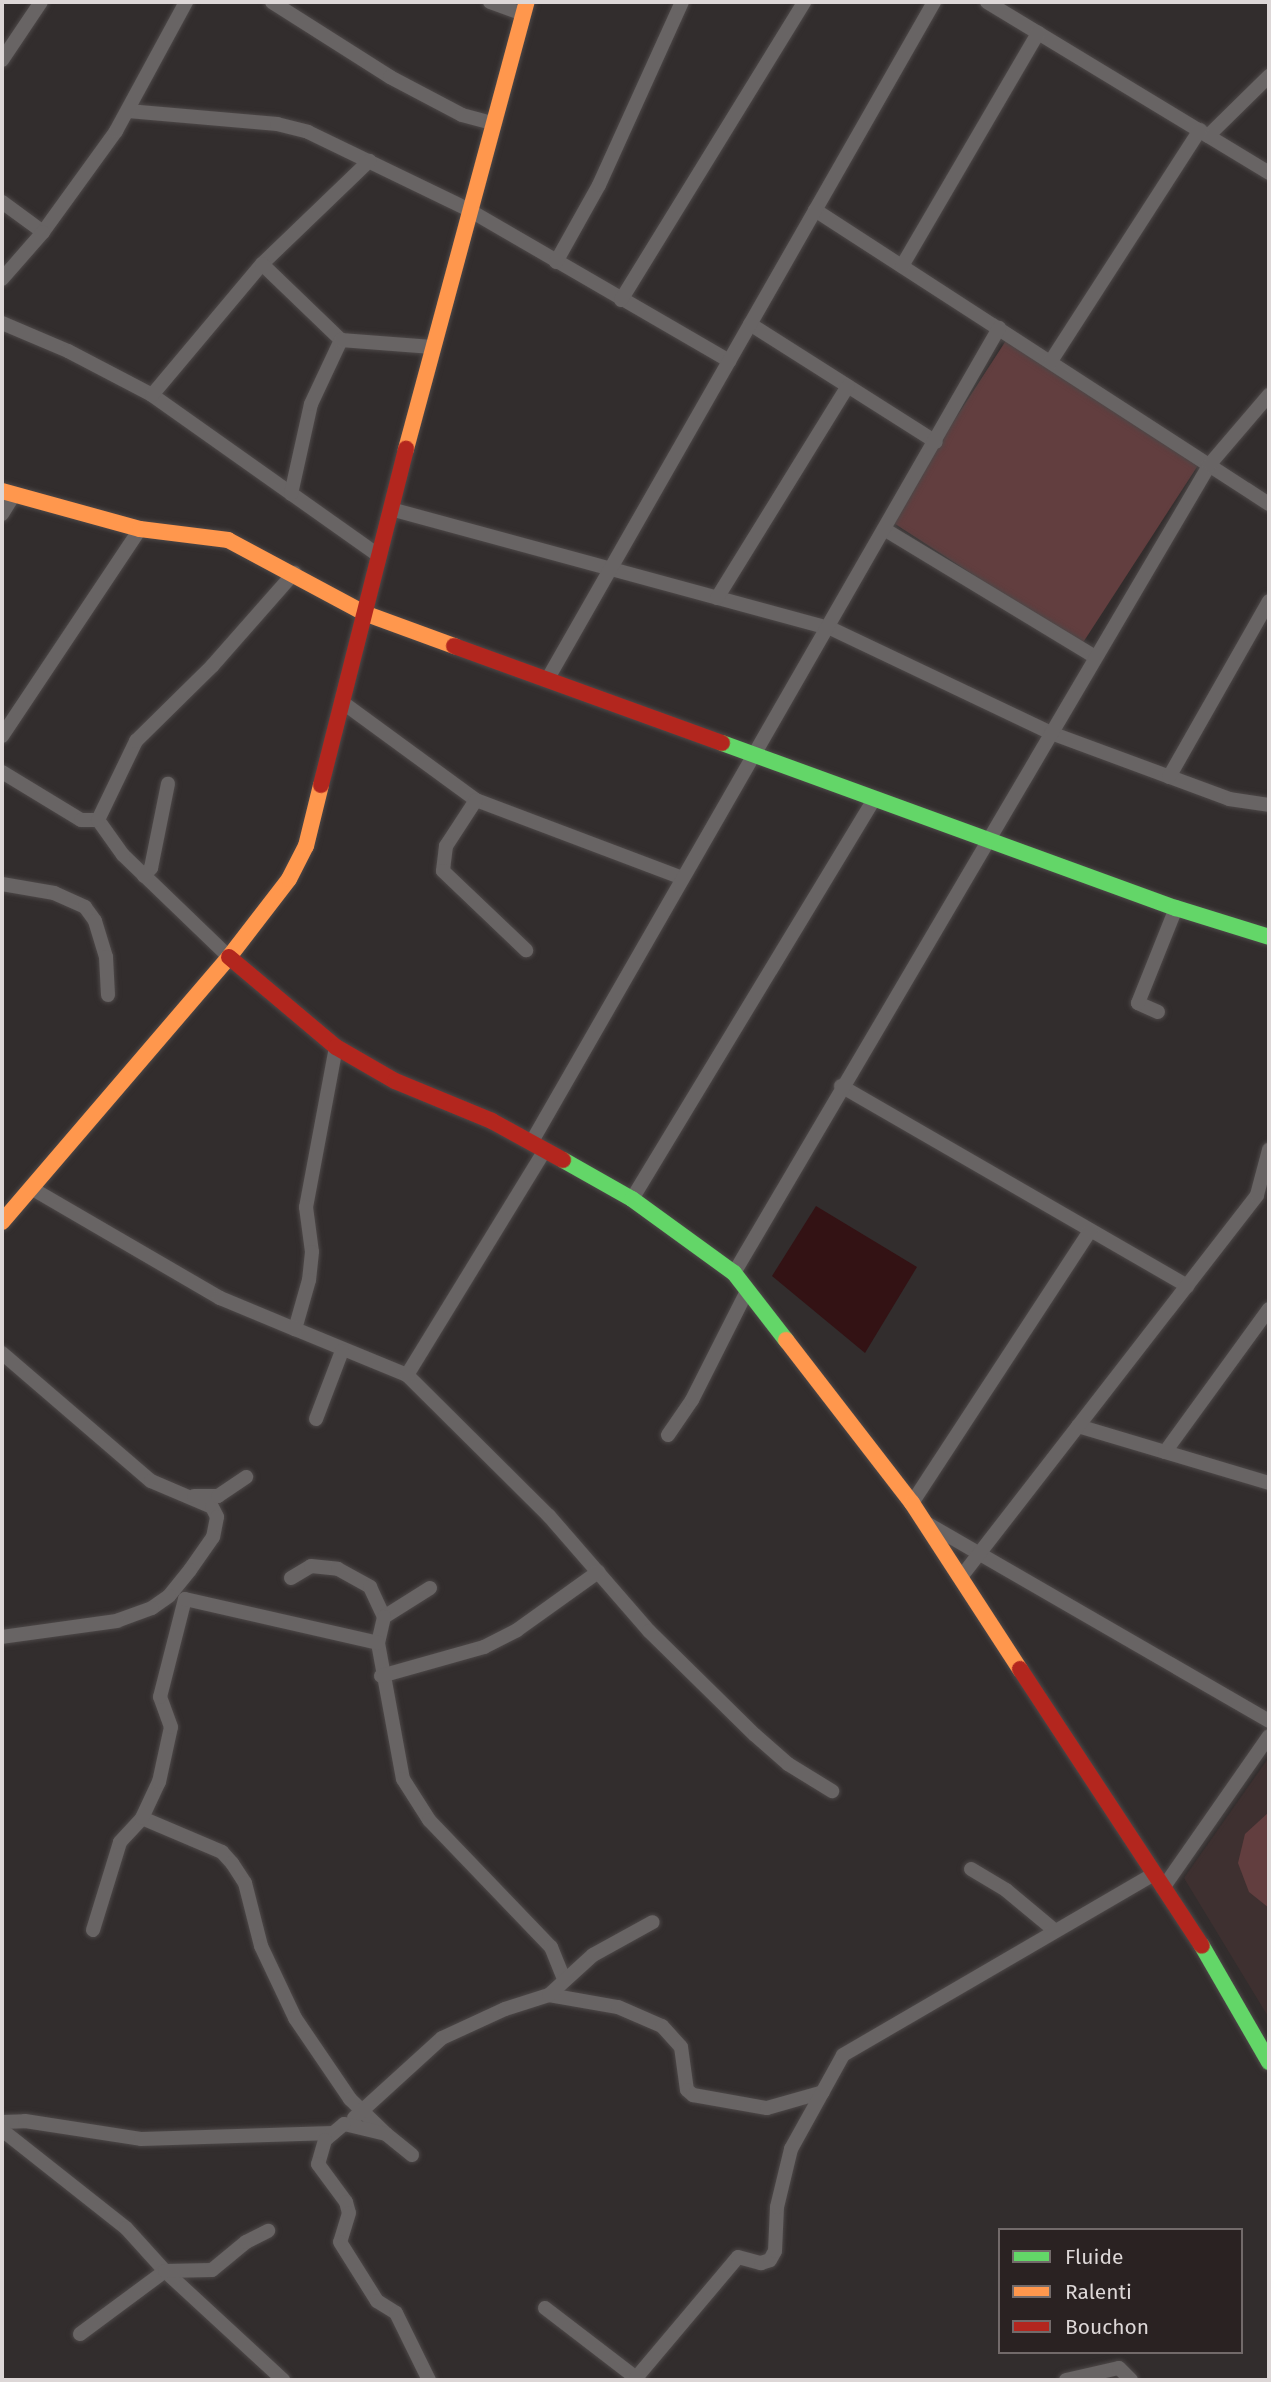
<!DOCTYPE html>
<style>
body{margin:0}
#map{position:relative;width:1271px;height:2382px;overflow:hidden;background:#322d2d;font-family:"Fira Sans",sans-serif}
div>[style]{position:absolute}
.built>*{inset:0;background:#3e3030}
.green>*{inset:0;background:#623e3f;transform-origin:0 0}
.water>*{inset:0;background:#331214}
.roads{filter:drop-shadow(0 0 2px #4d4848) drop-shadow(0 0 2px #4d4848)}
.street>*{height:14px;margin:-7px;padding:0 7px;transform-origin:7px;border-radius:7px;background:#686464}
.fast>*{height:16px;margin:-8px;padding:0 8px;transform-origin:8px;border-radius:8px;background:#63d668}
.slow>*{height:16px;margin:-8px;padding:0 8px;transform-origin:8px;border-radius:8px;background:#ff974d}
.jam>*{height:16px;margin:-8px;padding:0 8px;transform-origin:8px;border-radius:8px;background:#b3261e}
span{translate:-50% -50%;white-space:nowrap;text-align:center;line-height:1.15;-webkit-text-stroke:7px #2a2222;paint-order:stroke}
.frame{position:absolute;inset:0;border:4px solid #ddd7d7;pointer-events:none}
.legend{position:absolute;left:998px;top:2228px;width:245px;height:126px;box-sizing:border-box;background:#2a2222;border:2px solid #726a6a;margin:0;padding:9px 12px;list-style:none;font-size:21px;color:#ddd7d7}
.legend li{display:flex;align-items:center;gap:14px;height:35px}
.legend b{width:35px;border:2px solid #726a6a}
</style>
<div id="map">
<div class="built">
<div style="clip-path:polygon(1269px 1757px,1269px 2018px,1184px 1878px)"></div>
</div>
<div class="green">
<div style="left:1007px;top:339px;width:229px;height:216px;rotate:33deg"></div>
<div style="clip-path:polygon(1269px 1812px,1269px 1908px,1249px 1892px,1238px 1863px,1245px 1834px)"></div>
</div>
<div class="water">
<div style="clip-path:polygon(816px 1206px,917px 1267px,865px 1353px,772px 1276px)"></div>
</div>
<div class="roads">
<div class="street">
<div style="left:272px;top:2px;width:140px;rotate:32.4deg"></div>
<div style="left:390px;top:77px;width:81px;rotate:27.8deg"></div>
<div style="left:462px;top:115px;width:31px;rotate:15deg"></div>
<div style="left:490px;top:2px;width:35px;rotate:20deg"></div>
<div style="left:987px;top:2px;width:330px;rotate:31.2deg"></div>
<div style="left:2px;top:60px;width:70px;rotate:-56.1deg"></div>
<div style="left:128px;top:111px;width:150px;rotate:5deg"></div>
<div style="left:277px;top:124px;width:32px;rotate:14deg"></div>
<div style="left:308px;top:132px;width:179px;rotate:25.8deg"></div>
<div style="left:469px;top:210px;width:301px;rotate:30.1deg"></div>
<div style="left:1208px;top:136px;width:86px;rotate:-44.5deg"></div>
<div style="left:2px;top:202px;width:51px;rotate:36.2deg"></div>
<div style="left:43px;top:232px;width:125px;rotate:-54.1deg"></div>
<div style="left:116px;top:131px;width:147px;rotate:-61.5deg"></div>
<div style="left:815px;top:210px;width:541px;rotate:32.93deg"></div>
<div style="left:556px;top:262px;width:88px;rotate:-60.8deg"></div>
<div style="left:599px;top:185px;width:201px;rotate:-65.6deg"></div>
<div style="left:262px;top:264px;width:149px;rotate:-43.9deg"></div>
<div style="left:902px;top:266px;width:270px;rotate:-59.7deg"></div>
<div style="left:2px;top:279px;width:62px;rotate:-48.9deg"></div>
<div style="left:621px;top:300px;width:350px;rotate:-58.4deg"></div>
<div style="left:2px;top:323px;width:72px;rotate:23deg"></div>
<div style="left:68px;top:351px;width:95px;rotate:27.6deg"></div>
<div style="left:152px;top:395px;width:278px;rotate:35.3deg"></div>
<div style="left:750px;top:324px;width:220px;rotate:32.4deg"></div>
<div style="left:1051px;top:361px;width:275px;rotate:-57.2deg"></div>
<div style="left:152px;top:395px;width:171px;rotate:-50deg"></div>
<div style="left:262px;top:264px;width:110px;rotate:43.9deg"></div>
<div style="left:291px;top:494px;width:92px;rotate:-77.5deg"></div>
<div style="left:311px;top:404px;width:71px;rotate:-64.9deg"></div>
<div style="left:341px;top:340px;width:91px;rotate:4.4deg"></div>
<div style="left:391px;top:509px;width:455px;rotate:15.2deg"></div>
<div style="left:830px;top:628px;width:245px;rotate:25.4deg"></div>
<div style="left:1051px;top:733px;width:190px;rotate:20.3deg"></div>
<div style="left:1229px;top:799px;width:40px;rotate:8.5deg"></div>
<div style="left:2px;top:514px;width:22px;rotate:-58deg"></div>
<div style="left:884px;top:529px;width:245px;rotate:31.2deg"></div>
<div style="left:717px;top:598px;width:249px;rotate:-58.3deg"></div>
<div style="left:547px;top:680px;width:781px;rotate:-60.28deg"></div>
<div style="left:342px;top:702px;width:166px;rotate:36.2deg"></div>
<div style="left:476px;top:800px;width:220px;rotate:20.7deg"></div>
<div style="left:2px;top:736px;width:249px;rotate:-56.3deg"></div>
<div style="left:2px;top:772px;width:92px;rotate:31.3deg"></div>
<div style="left:81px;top:820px;width:17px"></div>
<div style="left:1169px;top:777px;width:202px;rotate:-60.4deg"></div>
<div style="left:476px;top:800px;width:55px;rotate:123.1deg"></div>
<div style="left:446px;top:846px;width:25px;rotate:97deg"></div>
<div style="left:443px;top:871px;width:115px;rotate:43.6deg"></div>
<div style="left:144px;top:876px;width:11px;rotate:-49deg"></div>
<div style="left:151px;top:868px;width:86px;rotate:-78.6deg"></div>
<div style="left:2px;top:884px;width:53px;rotate:9.8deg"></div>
<div style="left:54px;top:893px;width:34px;rotate:24deg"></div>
<div style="left:85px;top:907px;width:17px;rotate:54deg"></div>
<div style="left:95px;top:921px;width:38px;rotate:73deg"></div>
<div style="left:106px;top:957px;width:38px;rotate:87deg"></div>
<div style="left:229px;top:957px;width:147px;rotate:-136.1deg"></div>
<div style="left:123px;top:855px;width:43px;rotate:-125.5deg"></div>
<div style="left:98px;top:820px;width:88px;rotate:-64.3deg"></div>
<div style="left:136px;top:741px;width:108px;rotate:-44.6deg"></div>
<div style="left:213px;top:665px;width:123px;rotate:-48.6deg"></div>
<div style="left:1158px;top:1012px;width:22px;rotate:-156deg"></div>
<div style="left:1138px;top:1003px;width:102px;rotate:-68.2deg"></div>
<div style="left:336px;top:1047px;width:163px;rotate:100.6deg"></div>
<div style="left:306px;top:1207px;width:45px;rotate:82.4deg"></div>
<div style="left:312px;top:1252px;width:28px;rotate:96deg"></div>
<div style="left:309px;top:1280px;width:51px;rotate:105.9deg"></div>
<div style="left:295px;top:1329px;width:121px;rotate:22.3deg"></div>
<div style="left:407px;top:1375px;width:200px;rotate:44.8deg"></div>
<div style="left:549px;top:1516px;width:152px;rotate:49deg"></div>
<div style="left:649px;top:1631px;width:148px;rotate:44.5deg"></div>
<div style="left:755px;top:1735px;width:44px;rotate:41.3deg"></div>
<div style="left:788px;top:1764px;width:52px;rotate:31.5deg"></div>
<div style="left:841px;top:1086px;width:400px;rotate:30deg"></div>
<div style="left:531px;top:1143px;width:940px;rotate:-60.13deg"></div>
<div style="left:31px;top:1188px;width:219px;rotate:30.2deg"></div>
<div style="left:220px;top:1298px;width:81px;rotate:22.5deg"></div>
<div style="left:632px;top:1199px;width:468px;rotate:-58.8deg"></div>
<div style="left:734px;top:1273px;width:939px;rotate:-59.53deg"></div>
<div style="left:1210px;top:464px;width:91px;rotate:-49.5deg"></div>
<div style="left:2px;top:1353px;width:196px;rotate:40.7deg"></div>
<div style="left:151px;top:1481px;width:66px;rotate:23.1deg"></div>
<div style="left:212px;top:1507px;width:11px;rotate:63deg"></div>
<div style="left:217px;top:1517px;width:20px;rotate:101deg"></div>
<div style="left:213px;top:1537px;width:40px;rotate:124.9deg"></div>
<div style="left:190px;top:1570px;width:33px;rotate:129deg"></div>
<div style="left:169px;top:1596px;width:21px;rotate:145deg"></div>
<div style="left:152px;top:1608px;width:37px;rotate:160deg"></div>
<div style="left:117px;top:1621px;width:116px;rotate:172.1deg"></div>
<div style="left:407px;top:1375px;width:263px;rotate:-58.5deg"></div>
<div style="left:316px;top:1419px;width:73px;rotate:-69.1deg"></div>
<div style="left:1078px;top:1426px;width:199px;rotate:16.6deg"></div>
<div style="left:668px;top:1435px;width:42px;rotate:-55.6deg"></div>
<div style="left:692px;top:1400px;width:122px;rotate:-63.2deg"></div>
<div style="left:1165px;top:1452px;width:177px;rotate:-54deg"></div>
<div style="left:194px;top:1496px;width:24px"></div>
<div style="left:218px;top:1496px;width:34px;rotate:-34deg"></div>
<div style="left:912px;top:1503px;width:325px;rotate:-56.8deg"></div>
<div style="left:928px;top:1524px;width:394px;rotate:30deg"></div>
<div style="left:961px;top:1577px;width:483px;rotate:-52.2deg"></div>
<div style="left:1257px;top:1195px;width:47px;rotate:-75.1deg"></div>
<div style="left:291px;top:1578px;width:23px;rotate:-31deg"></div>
<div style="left:311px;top:1566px;width:27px;rotate:6deg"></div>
<div style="left:338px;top:1569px;width:37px;rotate:29deg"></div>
<div style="left:370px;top:1587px;width:33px;rotate:65deg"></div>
<div style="left:430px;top:1588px;width:54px;rotate:147.8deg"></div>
<div style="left:384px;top:1617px;width:27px;rotate:103deg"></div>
<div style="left:378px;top:1643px;width:138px;rotate:79.6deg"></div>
<div style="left:403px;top:1779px;width:49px;rotate:57.6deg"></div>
<div style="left:429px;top:1820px;width:176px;rotate:46.2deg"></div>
<div style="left:551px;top:1947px;width:35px;rotate:68deg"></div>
<div style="left:381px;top:1676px;width:107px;rotate:-15.7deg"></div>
<div style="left:484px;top:1647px;width:37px;rotate:-27deg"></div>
<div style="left:517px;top:1630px;width:100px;rotate:-35.6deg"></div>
<div style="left:142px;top:1818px;width:87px;rotate:23deg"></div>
<div style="left:222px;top:1852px;width:15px;rotate:48deg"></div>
<div style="left:232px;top:1863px;width:24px;rotate:57deg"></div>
<div style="left:245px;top:1883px;width:65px;rotate:75.7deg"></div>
<div style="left:261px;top:1946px;width:80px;rotate:64.7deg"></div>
<div style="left:295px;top:2018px;width:98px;rotate:55.8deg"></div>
<div style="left:350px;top:2099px;width:50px;rotate:44.2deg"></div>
<div style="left:971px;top:1869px;width:41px;rotate:31deg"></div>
<div style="left:1006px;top:1890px;width:62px;rotate:39.8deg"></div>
<div style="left:1163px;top:1888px;width:185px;rotate:-55.1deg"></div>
<div style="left:93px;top:1930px;width:92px;rotate:-72.9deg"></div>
<div style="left:120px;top:1842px;width:33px;rotate:-47deg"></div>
<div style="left:142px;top:1818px;width:40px;rotate:-65deg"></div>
<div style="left:159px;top:1782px;width:56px;rotate:-77.7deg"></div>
<div style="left:171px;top:1727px;width:32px;rotate:-110deg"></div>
<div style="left:160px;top:1697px;width:101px;rotate:-75.7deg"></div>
<div style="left:185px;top:1599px;width:198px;rotate:12.8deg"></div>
<div style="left:549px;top:1995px;width:70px;rotate:9.9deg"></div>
<div style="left:618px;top:2007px;width:48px;rotate:23.4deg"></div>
<div style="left:662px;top:2026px;width:28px;rotate:48deg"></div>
<div style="left:681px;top:2047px;width:43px;rotate:82.1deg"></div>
<div style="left:687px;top:2090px;width:8px;rotate:40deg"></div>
<div style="left:693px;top:2095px;width:75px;rotate:10deg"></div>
<div style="left:767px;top:2108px;width:58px;rotate:-15.9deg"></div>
<div style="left:354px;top:2118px;width:119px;rotate:-42.3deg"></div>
<div style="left:442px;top:2038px;width:69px;rotate:-24.7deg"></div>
<div style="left:505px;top:2009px;width:46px;rotate:-17.7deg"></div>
<div style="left:549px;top:1995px;width:59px;rotate:-42.3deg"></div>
<div style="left:593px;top:1955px;width:68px;rotate:-28.8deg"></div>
<div style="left:2px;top:2122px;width:23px;rotate:-2deg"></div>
<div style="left:25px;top:2121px;width:117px;rotate:8.8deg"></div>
<div style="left:141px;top:2139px;width:192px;rotate:-1.8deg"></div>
<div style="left:2px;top:2130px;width:158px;rotate:38.3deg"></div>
<div style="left:126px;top:2228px;width:58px;rotate:47.8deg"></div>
<div style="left:165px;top:2271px;width:161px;rotate:42.7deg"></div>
<div style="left:412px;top:2155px;width:33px;rotate:-141deg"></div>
<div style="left:386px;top:2134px;width:43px;rotate:-166.6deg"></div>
<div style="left:344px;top:2124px;width:25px;rotate:140deg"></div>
<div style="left:325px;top:2140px;width:25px;rotate:106deg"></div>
<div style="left:318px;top:2164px;width:47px;rotate:53.6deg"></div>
<div style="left:346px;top:2202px;width:11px;rotate:75deg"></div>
<div style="left:349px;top:2213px;width:30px;rotate:107deg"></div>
<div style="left:340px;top:2242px;width:70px;rotate:57.9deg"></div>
<div style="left:377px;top:2301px;width:22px;rotate:32deg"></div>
<div style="left:396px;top:2313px;width:75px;rotate:63.8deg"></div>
<div style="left:545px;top:2308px;width:118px;rotate:37.5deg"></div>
<div style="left:80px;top:2334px;width:106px;rotate:-36.5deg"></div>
<div style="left:165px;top:2271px;width:47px;rotate:-1.2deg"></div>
<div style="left:212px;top:2270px;width:44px;rotate:-39.5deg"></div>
<div style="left:246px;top:2242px;width:25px;rotate:-27deg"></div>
<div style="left:636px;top:2378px;width:158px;rotate:-49.9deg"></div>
<div style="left:738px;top:2257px;width:24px;rotate:15deg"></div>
<div style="left:761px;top:2263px;width:9px;rotate:-18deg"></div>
<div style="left:770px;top:2260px;width:10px;rotate:-61deg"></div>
<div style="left:775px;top:2251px;width:44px;rotate:-87.4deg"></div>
<div style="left:777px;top:2207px;width:60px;rotate:-76.4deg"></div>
<div style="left:791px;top:2149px;width:107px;rotate:-61deg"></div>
<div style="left:843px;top:2055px;width:360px;rotate:-30.2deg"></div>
<div style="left:1066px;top:2380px;width:54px;rotate:-12.8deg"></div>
<div style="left:1119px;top:2368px;width:17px;rotate:45deg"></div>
</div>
<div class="fast">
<div style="left:722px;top:743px;width:483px;rotate:20deg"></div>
<div style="left:1176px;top:908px;width:97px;rotate:17.3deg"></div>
<div style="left:563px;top:1160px;width:79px;rotate:29.5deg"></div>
<div style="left:632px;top:1199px;width:126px;rotate:36deg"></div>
<div style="left:734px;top:1273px;width:85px;rotate:52.2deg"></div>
<div style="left:1202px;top:1946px;width:134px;rotate:60deg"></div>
</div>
<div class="slow">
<div style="left:406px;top:449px;width:463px;rotate:-74.9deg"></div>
<div style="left:2px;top:491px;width:143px;rotate:15.4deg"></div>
<div style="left:140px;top:529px;width:89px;rotate:7.1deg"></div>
<div style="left:228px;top:540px;width:154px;rotate:28.2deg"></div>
<div style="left:364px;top:613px;width:96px;rotate:20.1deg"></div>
<div style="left:2px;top:1222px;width:349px;rotate:-49.4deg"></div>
<div style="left:229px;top:957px;width:98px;rotate:-52.4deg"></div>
<div style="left:289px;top:879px;width:37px;rotate:-63deg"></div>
<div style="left:306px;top:846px;width:63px;rotate:-76.2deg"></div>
<div style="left:786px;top:1340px;width:206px;rotate:52.3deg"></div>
<div style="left:912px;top:1503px;width:198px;rotate:57deg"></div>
</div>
<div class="jam">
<div style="left:454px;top:646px;width:285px;rotate:19.9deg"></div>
<div style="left:321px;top:785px;width:347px;rotate:-75.8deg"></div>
<div style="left:229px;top:957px;width:140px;rotate:40.1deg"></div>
<div style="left:336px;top:1047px;width:68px;rotate:30deg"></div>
<div style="left:395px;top:1081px;width:105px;rotate:22.4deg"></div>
<div style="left:492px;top:1121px;width:81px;rotate:28.8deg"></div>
<div style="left:1020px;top:1669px;width:331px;rotate:56.7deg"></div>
</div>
</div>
<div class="frame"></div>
<ul class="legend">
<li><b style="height:9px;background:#63d668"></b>Fluide</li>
<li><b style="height:9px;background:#ff974d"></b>Ralenti</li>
<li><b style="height:9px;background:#b3261e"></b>Bouchon</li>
</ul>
</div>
